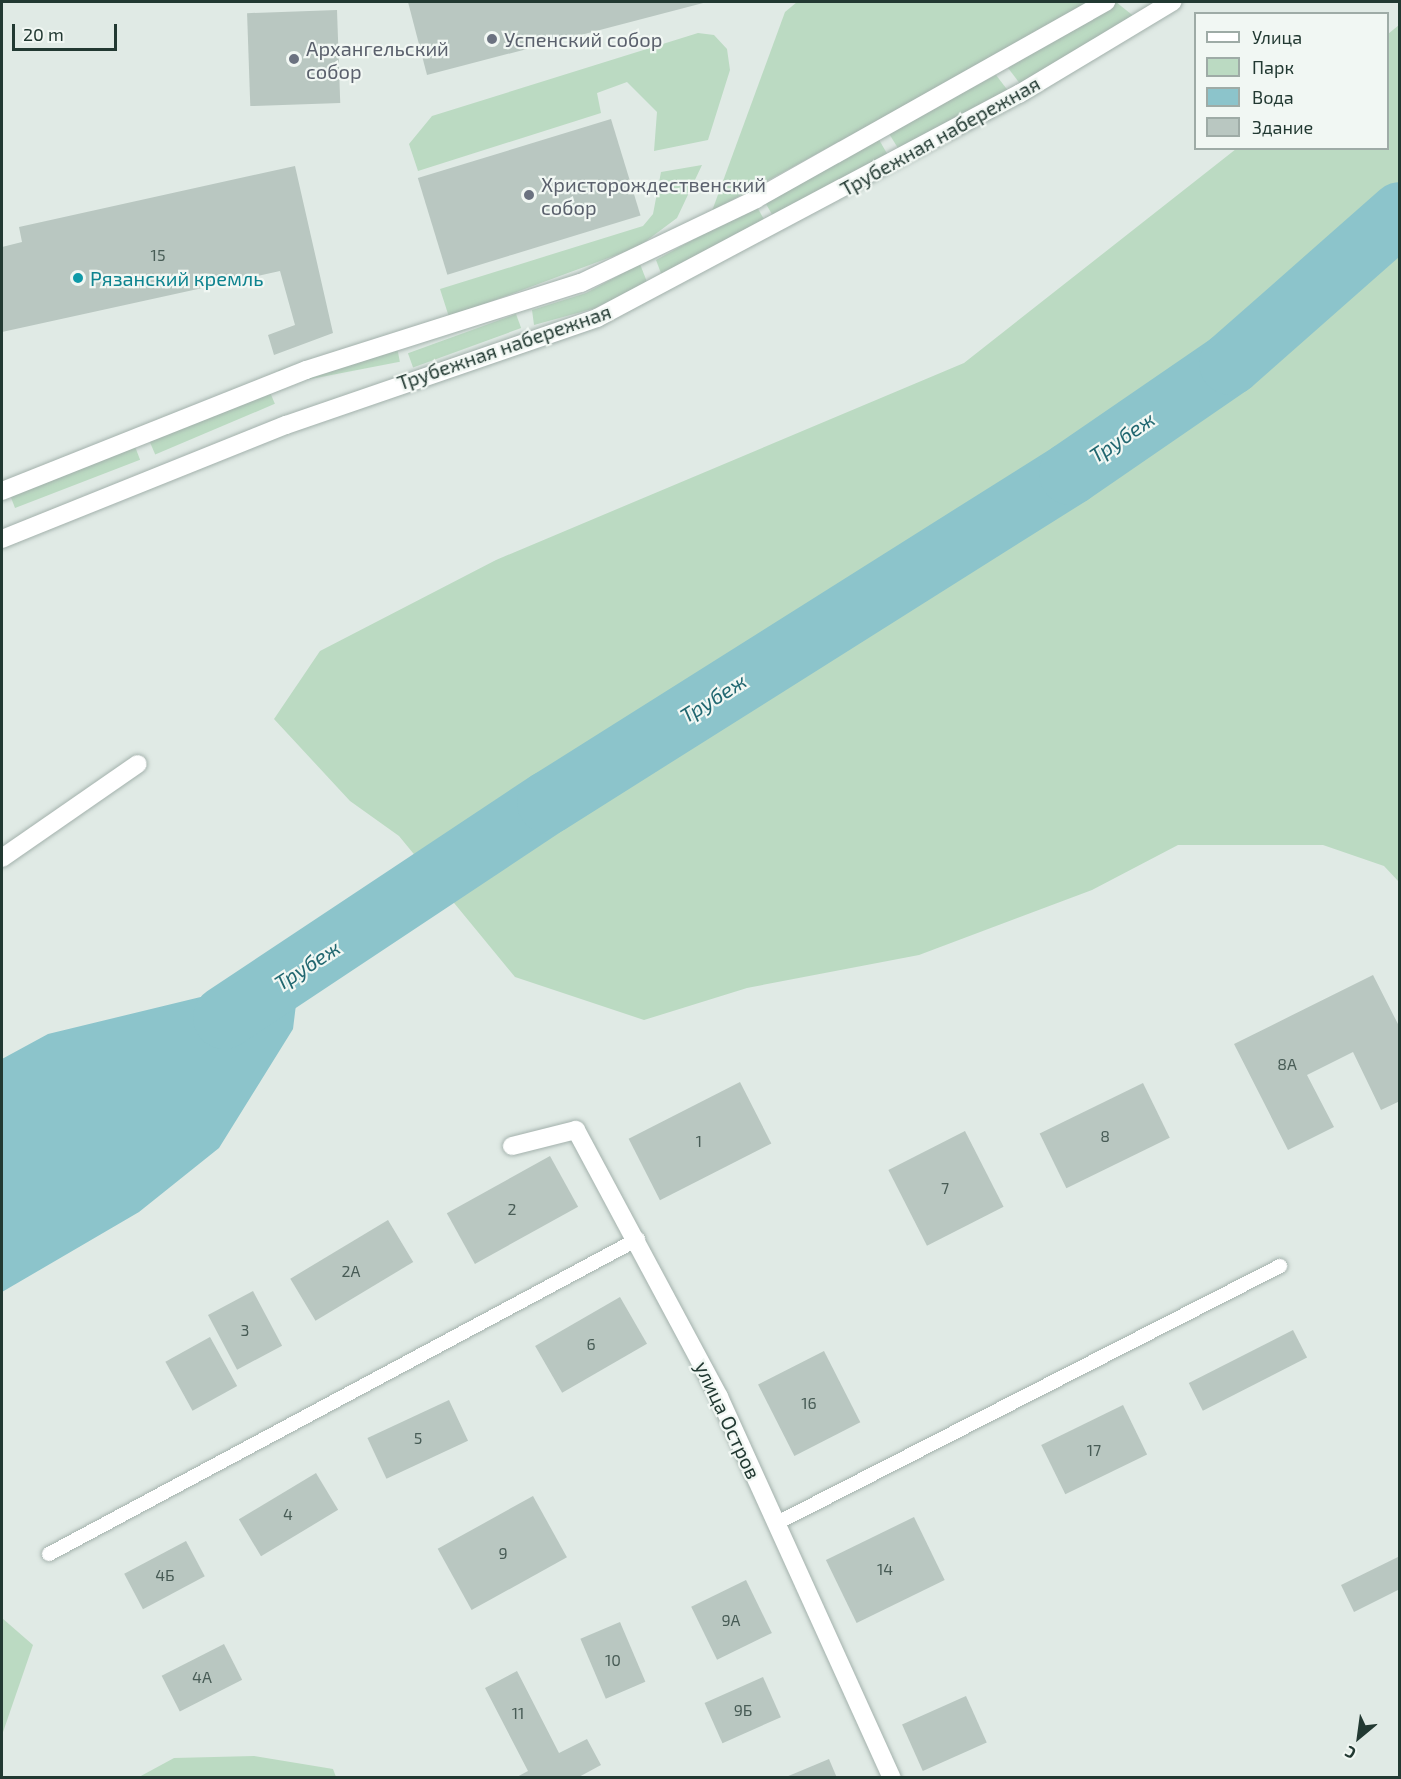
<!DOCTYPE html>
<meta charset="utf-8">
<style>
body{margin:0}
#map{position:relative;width:1401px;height:1779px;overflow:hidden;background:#e0eae5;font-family:"Exo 2",sans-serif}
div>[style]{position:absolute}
.green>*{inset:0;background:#bbdac2;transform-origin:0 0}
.water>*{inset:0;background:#8cc4cb}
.river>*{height:63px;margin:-31.5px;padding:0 31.5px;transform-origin:31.5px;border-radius:31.5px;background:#8cc4cb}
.building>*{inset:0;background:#b9c7c1;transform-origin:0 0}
.roads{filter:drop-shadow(0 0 2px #a3b1ac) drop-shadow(0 0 2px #a3b1ac)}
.lane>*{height:14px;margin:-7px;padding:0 7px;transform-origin:7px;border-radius:7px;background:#fff}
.street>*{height:18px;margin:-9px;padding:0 9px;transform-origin:9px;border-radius:9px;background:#fff}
.dots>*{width:16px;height:16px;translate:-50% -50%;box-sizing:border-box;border:3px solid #f1f7f3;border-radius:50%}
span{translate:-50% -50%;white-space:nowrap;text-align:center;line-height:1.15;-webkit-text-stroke:4.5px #f1f7f3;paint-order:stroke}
.number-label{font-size:16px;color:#485c56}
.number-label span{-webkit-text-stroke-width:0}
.worship-label{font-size:20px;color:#5b616d}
.left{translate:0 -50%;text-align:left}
.street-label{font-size:20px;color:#223932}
.culture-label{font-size:20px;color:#0d838f}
.water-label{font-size:21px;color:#216770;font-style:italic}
.frame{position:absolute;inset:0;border:3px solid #223932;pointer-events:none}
.legend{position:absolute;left:1194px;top:12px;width:195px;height:138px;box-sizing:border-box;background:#f1f7f3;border:2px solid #9eaba6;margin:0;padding:8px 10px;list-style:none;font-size:18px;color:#223932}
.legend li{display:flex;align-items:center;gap:12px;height:30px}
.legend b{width:30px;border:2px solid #9eaba6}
.north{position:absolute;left:1329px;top:1707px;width:60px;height:60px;-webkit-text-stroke:4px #f1f7f3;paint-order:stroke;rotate:209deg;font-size:16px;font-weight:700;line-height:24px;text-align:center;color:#223932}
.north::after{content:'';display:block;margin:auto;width:21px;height:27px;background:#223932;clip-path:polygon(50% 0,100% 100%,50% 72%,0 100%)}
.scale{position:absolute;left:12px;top:24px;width:105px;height:27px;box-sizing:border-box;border:3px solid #223932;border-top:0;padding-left:8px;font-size:18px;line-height:21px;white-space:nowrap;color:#223932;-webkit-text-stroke:4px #f1f7f3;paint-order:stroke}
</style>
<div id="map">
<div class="green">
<div style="clip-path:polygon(797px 2px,1094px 2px,712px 211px,785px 12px)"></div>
<div style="clip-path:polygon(1116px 2px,1136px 18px,1021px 85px,1008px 68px)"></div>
<div style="clip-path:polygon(1399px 25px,1399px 882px,1384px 866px,1323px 845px,1178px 845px,1092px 890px,919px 955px,747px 988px,644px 1020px,515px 977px,399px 836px,350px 801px,274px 719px,320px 651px,496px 560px,964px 363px,1236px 149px,1388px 148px,1388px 34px)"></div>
<div style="clip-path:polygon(698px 33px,714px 35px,727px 49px,730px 70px,708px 140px,654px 151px,657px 112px,627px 82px,597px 93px,601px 113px,418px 171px,409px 144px,432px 116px)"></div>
<div style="clip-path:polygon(996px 75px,1009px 92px,901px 153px,888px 132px)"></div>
<div style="left:878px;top:138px;width:20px;height:130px;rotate:60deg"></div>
<div style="clip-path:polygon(702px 165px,677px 218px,638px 247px,449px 317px,440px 289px,643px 226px,653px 214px,661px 172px)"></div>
<div style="clip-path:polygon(756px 205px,766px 223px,662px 276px,656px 260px)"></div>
<div style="clip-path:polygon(640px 264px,647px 282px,596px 308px,534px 325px,532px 310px,586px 293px)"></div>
<div style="left:516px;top:314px;width:15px;height:115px;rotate:70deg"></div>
<div style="left:397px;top:347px;width:15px;height:121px;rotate:79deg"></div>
<div style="left:269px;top:390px;width:15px;height:130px;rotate:67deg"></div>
<div style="left:134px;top:444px;width:17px;height:134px;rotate:69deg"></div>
<div style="clip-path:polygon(2px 1618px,33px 1645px,2px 1735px)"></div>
<div style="clip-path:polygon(254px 1756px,333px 1769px,336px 1777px,139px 1777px,174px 1758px)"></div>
</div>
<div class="water">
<div style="clip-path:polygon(284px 962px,300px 972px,293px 1029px,219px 1148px,139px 1212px,2px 1292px,2px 1059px,48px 1034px,213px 994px)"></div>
</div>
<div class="river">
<div style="left:224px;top:1017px;width:389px;rotate:-33.6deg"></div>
<div style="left:548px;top:802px;width:617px;rotate:-32.22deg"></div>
<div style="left:1070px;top:473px;width:194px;rotate:-34.5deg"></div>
<div style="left:1230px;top:363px;width:227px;rotate:-41.4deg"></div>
</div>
<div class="building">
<div style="clip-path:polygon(408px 2px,707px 2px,427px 75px)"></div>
<div style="left:337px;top:10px;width:93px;height:90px;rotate:88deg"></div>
<div style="left:611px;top:119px;width:101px;height:202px;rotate:73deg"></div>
<div style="clip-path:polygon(295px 166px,333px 333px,274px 355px,268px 335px,295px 325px,280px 271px,2px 332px,2px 247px,22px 242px,19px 227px)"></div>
<div style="clip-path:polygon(1373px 975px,1400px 1028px,1400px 1101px,1381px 1110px,1353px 1052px,1307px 1075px,1334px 1127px,1288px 1150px,1234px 1044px)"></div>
<div style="left:740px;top:1082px;width:69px;height:125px;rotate:63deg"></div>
<div style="left:1143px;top:1083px;width:61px;height:115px;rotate:64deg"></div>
<div style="left:965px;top:1131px;width:85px;height:86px;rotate:63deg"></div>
<div style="left:550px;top:1156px;width:58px;height:118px;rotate:61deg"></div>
<div style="left:388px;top:1220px;width:49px;height:114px;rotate:59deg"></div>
<div style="left:253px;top:1291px;width:62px;height:51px;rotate:62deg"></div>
<div style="left:620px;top:1297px;width:54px;height:98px;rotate:60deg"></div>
<div style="left:1293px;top:1330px;width:31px;height:117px;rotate:63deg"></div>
<div style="left:210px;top:1337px;width:56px;height:51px;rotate:61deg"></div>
<div style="left:824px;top:1351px;width:80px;height:74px;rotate:63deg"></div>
<div style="left:449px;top:1400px;width:45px;height:90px;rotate:65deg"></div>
<div style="left:1123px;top:1405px;width:55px;height:91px;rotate:64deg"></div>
<div style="left:316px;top:1473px;width:43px;height:90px;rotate:59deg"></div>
<div style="left:533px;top:1496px;width:70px;height:109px;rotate:61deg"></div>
<div style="left:914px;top:1517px;width:70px;height:98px;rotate:64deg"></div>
<div style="left:186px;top:1541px;width:40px;height:70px;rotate:62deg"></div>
<div style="clip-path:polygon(1400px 1556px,1400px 1589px,1354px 1612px,1341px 1585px)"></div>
<div style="left:746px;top:1580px;width:59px;height:61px;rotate:64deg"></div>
<div style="left:620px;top:1622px;width:65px;height:43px;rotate:67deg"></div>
<div style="left:224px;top:1644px;width:40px;height:70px;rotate:63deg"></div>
<div style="clip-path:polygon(517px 1671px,559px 1753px,587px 1739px,601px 1765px,577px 1778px,515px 1778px,528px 1771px,485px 1688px)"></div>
<div style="left:763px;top:1677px;width:44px;height:64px;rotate:66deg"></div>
<div style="left:966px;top:1696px;width:51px;height:70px;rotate:66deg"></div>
<div style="clip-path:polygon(829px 1759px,837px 1778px,786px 1778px,786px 1777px)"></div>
</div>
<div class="roads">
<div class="lane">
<div style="left:777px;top:1523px;width:565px;rotate:-27.06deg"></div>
<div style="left:49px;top:1554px;width:668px;rotate:-28.14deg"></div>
</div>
<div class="street">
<div style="left:2px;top:491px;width:327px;rotate:-21.7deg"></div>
<div style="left:306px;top:370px;width:288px;rotate:-17.6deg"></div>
<div style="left:581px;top:283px;width:194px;rotate:-25.6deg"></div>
<div style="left:756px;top:199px;width:402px;rotate:-29.4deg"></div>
<div style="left:2px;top:539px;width:306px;rotate:-21.9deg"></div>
<div style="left:286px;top:425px;width:329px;rotate:-19deg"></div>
<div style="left:597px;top:318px;width:478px;rotate:-28deg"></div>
<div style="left:1019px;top:94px;width:179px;rotate:-31deg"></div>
<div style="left:2px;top:858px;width:165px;rotate:-34.7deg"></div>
<div style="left:512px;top:1146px;width:66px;rotate:-14deg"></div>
<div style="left:576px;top:1130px;width:303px;rotate:61.8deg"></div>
<div style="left:719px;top:1397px;width:418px;rotate:65.6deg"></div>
</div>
</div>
<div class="dots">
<div style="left:492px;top:39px;background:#6b7280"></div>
<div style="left:294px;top:59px;background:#6b7280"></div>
<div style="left:529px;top:195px;background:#6b7280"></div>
<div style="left:78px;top:278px;background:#0f9aa8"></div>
</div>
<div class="number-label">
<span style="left:158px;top:255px">15</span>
<span style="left:1287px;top:1064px">8А</span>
<span style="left:1105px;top:1136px">8</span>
<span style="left:699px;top:1141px">1</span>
<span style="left:945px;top:1188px">7</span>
<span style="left:512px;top:1209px">2</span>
<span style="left:351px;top:1271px">2А</span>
<span style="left:245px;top:1330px">3</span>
<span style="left:591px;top:1344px">6</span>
<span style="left:809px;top:1403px">16</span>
<span style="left:418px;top:1438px">5</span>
<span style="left:1094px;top:1450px">17</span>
<span style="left:288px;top:1514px">4</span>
<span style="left:503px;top:1553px">9</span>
<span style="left:885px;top:1569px">14</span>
<span style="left:165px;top:1575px">4Б</span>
<span style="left:731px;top:1620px">9А</span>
<span style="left:613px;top:1660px">10</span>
<span style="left:202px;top:1677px">4А</span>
<span style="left:743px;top:1710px">9Б</span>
<span style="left:518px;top:1713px">11</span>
</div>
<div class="worship-label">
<span class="left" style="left:504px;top:39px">Успенский собор</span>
<span class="left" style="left:306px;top:60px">Архангельский<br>собор</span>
<span class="left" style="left:541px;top:196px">Христорождественский<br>собор</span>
</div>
<div class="street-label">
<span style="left:940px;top:136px;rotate:-29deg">Трубежная набережная</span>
<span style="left:504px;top:347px;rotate:-19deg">Трубежная набережная</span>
<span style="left:728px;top:1420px;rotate:65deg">улица Остров</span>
</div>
<div class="culture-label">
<span class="left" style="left:90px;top:278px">Рязанский кремль</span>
</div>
<div class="water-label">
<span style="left:1122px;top:437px;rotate:-34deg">Трубеж</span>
<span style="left:713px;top:698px;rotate:-32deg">Трубеж</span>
<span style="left:307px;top:965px;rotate:-33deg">Трубеж</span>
</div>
<div class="frame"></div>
<ul class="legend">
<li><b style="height:8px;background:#fff"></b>Улица</li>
<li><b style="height:16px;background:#bbdac2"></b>Парк</li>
<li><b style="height:16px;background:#8cc4cb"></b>Вода</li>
<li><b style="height:16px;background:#b9c7c1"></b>Здание</li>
</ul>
<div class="north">С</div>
<div class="scale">20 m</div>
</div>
